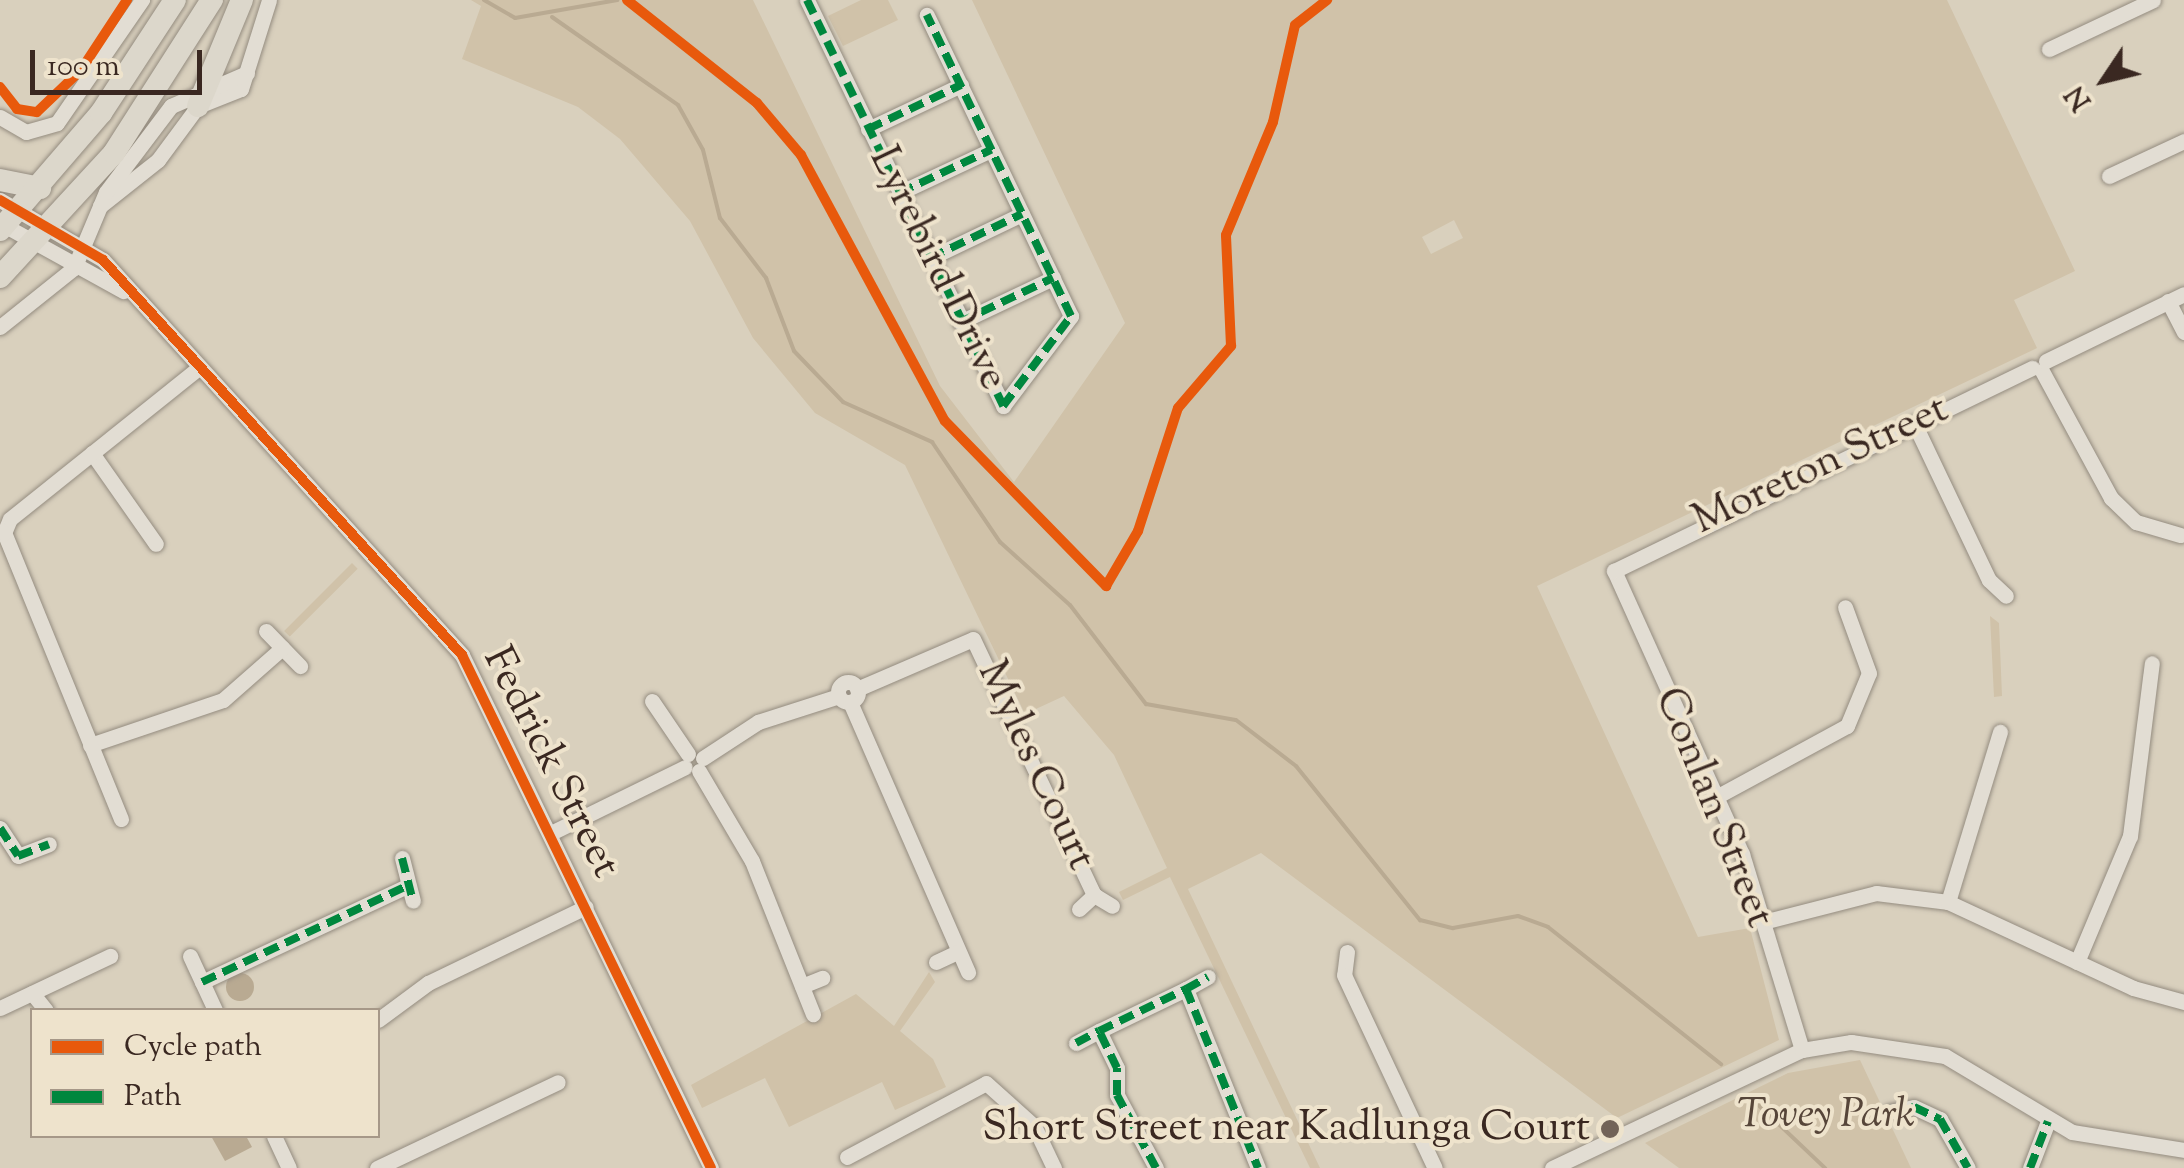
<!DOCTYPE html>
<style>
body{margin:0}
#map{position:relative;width:2184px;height:1168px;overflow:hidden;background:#d9d0bd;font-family:"Sorts Mill Goudy",serif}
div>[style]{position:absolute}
.green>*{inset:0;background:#d0c2a9;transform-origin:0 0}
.water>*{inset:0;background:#b9aa92}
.round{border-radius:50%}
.stream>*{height:4px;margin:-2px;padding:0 2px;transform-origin:2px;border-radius:2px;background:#b9aa92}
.roads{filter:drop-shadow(0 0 2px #948c80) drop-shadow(0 0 2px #948c80)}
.minor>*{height:15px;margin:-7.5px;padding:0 7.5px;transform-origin:7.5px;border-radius:7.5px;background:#e2ddd3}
.minor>.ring{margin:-7.5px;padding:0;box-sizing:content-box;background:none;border:15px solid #e2ddd3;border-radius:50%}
.highway>*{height:22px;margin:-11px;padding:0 11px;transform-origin:11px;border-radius:11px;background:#dcd7cb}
.quiet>*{height:8px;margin-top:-4px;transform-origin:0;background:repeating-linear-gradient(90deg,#00873e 0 15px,transparent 0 23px)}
.cycleway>*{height:10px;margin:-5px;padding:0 5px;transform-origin:5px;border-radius:5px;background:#e8590c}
.dots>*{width:28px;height:28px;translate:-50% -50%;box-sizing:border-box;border:5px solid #eee3cc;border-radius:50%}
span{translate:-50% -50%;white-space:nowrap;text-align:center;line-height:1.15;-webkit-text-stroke:8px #eee3cc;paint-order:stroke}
.street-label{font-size:42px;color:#3a2821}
.park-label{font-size:42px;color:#564539;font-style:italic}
.poi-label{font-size:42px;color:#3a2821}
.right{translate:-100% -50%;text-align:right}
.legend{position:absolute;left:30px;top:1008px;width:350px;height:130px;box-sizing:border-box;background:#eee3cc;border:2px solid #a69888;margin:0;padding:12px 18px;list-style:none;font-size:30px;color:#3a2821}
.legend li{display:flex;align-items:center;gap:20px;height:50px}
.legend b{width:50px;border:2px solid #a69888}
.north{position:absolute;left:2054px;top:30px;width:100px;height:100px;-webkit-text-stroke:8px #eee3cc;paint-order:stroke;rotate:235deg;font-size:28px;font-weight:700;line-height:40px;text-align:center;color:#3a2821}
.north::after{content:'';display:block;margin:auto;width:35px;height:45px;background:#3a2821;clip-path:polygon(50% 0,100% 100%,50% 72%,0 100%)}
.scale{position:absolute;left:30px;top:50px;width:172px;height:45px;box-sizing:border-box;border:5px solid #3a2821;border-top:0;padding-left:12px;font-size:30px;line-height:35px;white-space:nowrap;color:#3a2821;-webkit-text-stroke:8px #eee3cc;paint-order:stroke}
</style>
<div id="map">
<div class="green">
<div style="clip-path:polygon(evenodd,471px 0,753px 0,940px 386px,1014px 482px,1125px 323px,972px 0,1947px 0,2075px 271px,2014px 300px,2037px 348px,1537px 586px,1698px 937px,1750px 928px,1779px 1040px,1617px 1118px,1261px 853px,1188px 889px,1320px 1168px,1310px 1168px,1170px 877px,1123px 900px,1119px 892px,1167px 868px,1114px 755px,1064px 696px,1025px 714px,905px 465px,815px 413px,753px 338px,690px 221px,620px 139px,578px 107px,462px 59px,481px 6px,471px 0,1454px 220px,1463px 238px,1431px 254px,1422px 237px,1454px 220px)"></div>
<div style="clip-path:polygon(861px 0,888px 0,898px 20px,843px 46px,828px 16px)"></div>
<div style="left:352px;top:563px;width:8px;height:96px;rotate:45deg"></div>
<div style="clip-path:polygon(1990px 616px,1999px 623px,2002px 696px,1994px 697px)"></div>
<div style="clip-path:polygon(929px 972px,935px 982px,900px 1031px,933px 1059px,946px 1087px,895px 1110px,882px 1082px,789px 1127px,765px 1078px,702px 1108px,691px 1085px,856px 994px,894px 1026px)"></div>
<div style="clip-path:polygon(1860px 1060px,1911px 1168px,1679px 1168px,1645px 1143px,1788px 1073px)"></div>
</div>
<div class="water">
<div class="round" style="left:226px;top:973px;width:28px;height:28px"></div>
<div style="clip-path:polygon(211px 1136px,246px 1136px,252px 1147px,225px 1161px)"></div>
</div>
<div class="stream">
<div style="left:484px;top:0;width:36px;rotate:30deg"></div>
<div style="left:515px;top:18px;width:104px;rotate:-10deg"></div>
<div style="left:552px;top:17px;width:154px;rotate:34.9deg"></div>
<div style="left:678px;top:105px;width:51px;rotate:60.9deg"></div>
<div style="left:703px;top:150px;width:70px;rotate:76deg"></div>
<div style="left:720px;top:218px;width:76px;rotate:52.5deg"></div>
<div style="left:766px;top:278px;width:78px;rotate:69deg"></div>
<div style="left:794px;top:351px;width:71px;rotate:46.1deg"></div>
<div style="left:843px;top:402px;width:98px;rotate:24.2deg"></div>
<div style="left:932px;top:442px;width:121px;rotate:55.8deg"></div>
<div style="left:1000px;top:542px;width:94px;rotate:42deg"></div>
<div style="left:1070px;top:605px;width:125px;rotate:52.5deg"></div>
<div style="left:1146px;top:704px;width:91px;rotate:10.1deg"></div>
<div style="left:1236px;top:720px;width:76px;rotate:37.5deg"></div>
<div style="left:1296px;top:766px;width:198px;rotate:51.2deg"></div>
<div style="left:1420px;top:920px;width:34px;rotate:14deg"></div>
<div style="left:1453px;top:928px;width:66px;rotate:-10.5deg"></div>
<div style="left:1518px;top:916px;width:32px;rotate:20deg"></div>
<div style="left:1548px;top:927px;width:221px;rotate:38.4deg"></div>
<div style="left:1751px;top:1098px;width:102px;rotate:43.4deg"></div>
</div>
<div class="roads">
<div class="minor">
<div style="left:807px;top:0;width:451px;rotate:64.2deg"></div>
<div style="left:1003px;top:406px;width:113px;rotate:-52.9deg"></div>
<div style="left:1071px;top:316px;width:334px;rotate:-115.6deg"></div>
<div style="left:2049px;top:49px;width:115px;rotate:-25.2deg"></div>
<div style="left:0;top:117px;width:30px;rotate:30deg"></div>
<div style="left:26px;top:132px;width:32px;rotate:-16deg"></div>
<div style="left:57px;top:123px;width:150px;rotate:-55.4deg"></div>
<div style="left:868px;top:129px;width:103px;rotate:-25.3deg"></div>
<div style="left:2109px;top:176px;width:83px;rotate:-25deg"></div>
<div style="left:899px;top:193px;width:102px;rotate:-25.1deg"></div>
<div style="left:0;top:200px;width:119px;rotate:30.2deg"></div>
<div style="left:103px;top:260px;width:534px;rotate:47.73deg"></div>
<div style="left:462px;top:655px;width:570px;rotate:64.11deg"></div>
<div style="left:100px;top:206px;width:74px;rotate:-38.4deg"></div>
<div style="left:158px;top:160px;width:67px;rotate:-53.5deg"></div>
<div style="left:198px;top:106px;width:46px;rotate:-21.6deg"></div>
<div style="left:241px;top:89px;width:93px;rotate:-72.5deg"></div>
<div style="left:0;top:223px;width:141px;rotate:28.9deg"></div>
<div style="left:930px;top:258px;width:102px;rotate:-25.6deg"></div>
<div style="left:2168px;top:301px;width:35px;rotate:63deg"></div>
<div style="left:960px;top:322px;width:103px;rotate:-25.3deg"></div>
<div style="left:0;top:327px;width:95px;rotate:-38.6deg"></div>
<div style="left:74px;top:268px;width:82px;rotate:-67.2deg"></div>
<div style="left:106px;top:192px;width:108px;rotate:-52.9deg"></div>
<div style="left:171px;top:106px;width:83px;rotate:-23.5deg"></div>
<div style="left:2046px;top:361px;width:153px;rotate:-25.9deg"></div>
<div style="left:2042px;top:371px;width:145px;rotate:61.5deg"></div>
<div style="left:2111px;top:498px;width:35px;rotate:44deg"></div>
<div style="left:2136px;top:522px;width:46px;rotate:16.5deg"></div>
<div style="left:1914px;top:423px;width:174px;rotate:64.5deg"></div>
<div style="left:1989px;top:580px;width:23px;rotate:43deg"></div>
<div style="left:92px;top:453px;width:111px;rotate:54.9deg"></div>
<div style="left:266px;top:631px;width:49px;rotate:45.8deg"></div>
<div class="ring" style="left:838px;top:682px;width:5px;height:5px"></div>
<div style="left:857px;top:689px;width:126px;rotate:-23.3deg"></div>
<div style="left:973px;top:639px;width:283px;rotate:64.7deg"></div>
<div style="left:652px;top:701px;width:64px;rotate:55.8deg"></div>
<div style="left:850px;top:702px;width:295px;rotate:66.4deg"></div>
<div style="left:90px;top:745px;width:140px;rotate:-18.7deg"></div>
<div style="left:223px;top:700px;width:79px;rotate:-41.4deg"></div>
<div style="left:703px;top:758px;width:66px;rotate:-33.2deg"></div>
<div style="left:758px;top:722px;width:85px;rotate:-17.8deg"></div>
<div style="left:699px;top:771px;width:104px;rotate:59.5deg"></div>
<div style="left:752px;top:861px;width:165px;rotate:68.3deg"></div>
<div style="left:1716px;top:797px;width:149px;rotate:-28.5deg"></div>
<div style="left:1847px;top:726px;width:57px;rotate:-67.5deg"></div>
<div style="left:1869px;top:673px;width:70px;rotate:-110deg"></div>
<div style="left:121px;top:819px;width:309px;rotate:-112.2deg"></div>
<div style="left:4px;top:533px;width:15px;rotate:-67deg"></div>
<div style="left:10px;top:519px;width:237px;rotate:-38.7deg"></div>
<div style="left:0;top:828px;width:33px;rotate:57deg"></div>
<div style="left:18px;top:856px;width:33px;rotate:-21deg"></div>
<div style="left:551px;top:833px;width:149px;rotate:-26.2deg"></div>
<div style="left:402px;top:858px;width:44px;rotate:75.7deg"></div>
<div style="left:1948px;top:902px;width:178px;rotate:-73deg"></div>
<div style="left:1079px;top:909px;width:21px;rotate:-43deg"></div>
<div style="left:1094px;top:895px;width:21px;rotate:31deg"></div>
<div style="left:1763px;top:922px;width:117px;rotate:-14.4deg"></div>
<div style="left:1876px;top:893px;width:73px;rotate:7.1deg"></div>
<div style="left:1948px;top:902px;width:204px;rotate:24.9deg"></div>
<div style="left:2133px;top:988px;width:53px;rotate:15.4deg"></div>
<div style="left:1347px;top:952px;width:23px;rotate:97deg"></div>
<div style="left:1344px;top:975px;width:213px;rotate:64.8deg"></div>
<div style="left:190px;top:956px;width:60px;rotate:65.2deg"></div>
<div style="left:936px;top:962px;width:23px;rotate:-25deg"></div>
<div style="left:2077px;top:962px;width:137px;rotate:-67.2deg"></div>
<div style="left:2130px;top:836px;width:174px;rotate:-82.8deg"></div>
<div style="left:202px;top:982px;width:224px;rotate:-25.1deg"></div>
<div style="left:802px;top:986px;width:22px;rotate:-22deg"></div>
<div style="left:1186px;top:989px;width:25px;rotate:-29deg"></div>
<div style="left:32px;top:993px;width:22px;rotate:51deg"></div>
<div style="left:0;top:1008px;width:122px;rotate:-25.3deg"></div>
<div style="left:378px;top:1020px;width:62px;rotate:-36.5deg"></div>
<div style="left:428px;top:983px;width:175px;rotate:-25.7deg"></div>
<div style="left:1076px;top:1043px;width:26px;rotate:-28deg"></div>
<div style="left:1802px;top:1050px;width:205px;rotate:-107deg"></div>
<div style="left:1742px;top:854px;width:311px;rotate:-114.3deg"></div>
<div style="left:1614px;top:571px;width:465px;rotate:-25.9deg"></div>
<div style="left:1889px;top:1112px;width:25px;rotate:-11deg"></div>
<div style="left:1914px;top:1107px;width:29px;rotate:25deg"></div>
<div style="left:1940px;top:1119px;width:56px;rotate:60.3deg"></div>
<div style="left:274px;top:1136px;width:35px;rotate:65deg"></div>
<div style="left:847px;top:1157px;width:157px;rotate:-28deg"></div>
<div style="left:986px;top:1083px;width:64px;rotate:41.9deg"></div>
<div style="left:1034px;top:1126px;width:47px;rotate:64.5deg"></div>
<div style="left:377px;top:1168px;width:200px;rotate:-25.4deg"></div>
<div style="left:1156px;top:1168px;width:83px;rotate:-118.1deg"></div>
<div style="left:1117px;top:1095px;width:27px;rotate:-90deg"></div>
<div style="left:1117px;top:1068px;width:41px;rotate:-115.9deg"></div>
<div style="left:1099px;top:1031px;width:97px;rotate:-25.8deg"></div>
<div style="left:1186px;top:989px;width:193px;rotate:68.1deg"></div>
<div style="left:1552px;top:1168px;width:276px;rotate:-25.3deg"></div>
<div style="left:1802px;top:1050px;width:50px;rotate:-9.3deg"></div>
<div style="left:1851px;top:1042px;width:95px;rotate:8.5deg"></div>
<div style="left:1945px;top:1056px;width:148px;rotate:30.9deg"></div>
<div style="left:2072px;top:1132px;width:113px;rotate:9.1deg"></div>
<div style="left:2030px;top:1168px;width:50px;rotate:-69deg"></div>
</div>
<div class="highway">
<div style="left:198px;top:106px;width:115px;rotate:-67.5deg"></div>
<div style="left:0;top:180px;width:41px;rotate:11.3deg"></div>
<div style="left:0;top:230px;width:155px;rotate:-49.2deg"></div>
<div style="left:101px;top:113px;width:135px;rotate:-56.8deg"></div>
<div style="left:0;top:277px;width:168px;rotate:-47.4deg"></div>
<div style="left:114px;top:153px;width:182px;rotate:-57.4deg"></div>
</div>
</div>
<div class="quiet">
<div style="left:807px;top:0;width:451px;rotate:64.2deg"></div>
<div style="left:1003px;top:406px;width:113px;rotate:-52.9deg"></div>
<div style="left:1071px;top:316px;width:334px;rotate:-115.6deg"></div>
<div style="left:868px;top:129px;width:103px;rotate:-25.3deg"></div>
<div style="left:899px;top:193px;width:102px;rotate:-25.1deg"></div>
<div style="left:930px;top:258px;width:102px;rotate:-25.6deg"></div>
<div style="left:960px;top:322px;width:103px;rotate:-25.3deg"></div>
<div style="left:0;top:828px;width:33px;rotate:57deg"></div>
<div style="left:18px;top:856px;width:33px;rotate:-21deg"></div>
<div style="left:402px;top:858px;width:44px;rotate:75.7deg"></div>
<div style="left:202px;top:982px;width:224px;rotate:-25.1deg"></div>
<div style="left:1186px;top:989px;width:25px;rotate:-29deg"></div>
<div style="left:1076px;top:1043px;width:26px;rotate:-28deg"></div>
<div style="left:1889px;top:1112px;width:25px;rotate:-11deg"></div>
<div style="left:1914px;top:1107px;width:29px;rotate:25deg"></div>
<div style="left:1940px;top:1119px;width:56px;rotate:60.3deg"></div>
<div style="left:1156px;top:1168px;width:83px;rotate:-118.1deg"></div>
<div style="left:1117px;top:1095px;width:27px;rotate:-90deg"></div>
<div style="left:1117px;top:1068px;width:41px;rotate:-115.9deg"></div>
<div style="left:1099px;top:1031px;width:97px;rotate:-25.8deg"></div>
<div style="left:1186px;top:989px;width:193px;rotate:68.1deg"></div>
<div style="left:2030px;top:1168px;width:50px;rotate:-69deg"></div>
</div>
<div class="cycleway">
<div style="left:627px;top:0;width:166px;rotate:38.4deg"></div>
<div style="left:757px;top:103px;width:68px;rotate:49.8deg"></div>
<div style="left:801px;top:155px;width:302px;rotate:61.6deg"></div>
<div style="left:945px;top:421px;width:231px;rotate:45.7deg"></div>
<div style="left:1106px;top:586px;width:64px;rotate:-59.8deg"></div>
<div style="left:1138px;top:531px;width:129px;rotate:-72deg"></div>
<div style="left:1178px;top:408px;width:82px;rotate:-49.5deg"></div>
<div style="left:1231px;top:346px;width:111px;rotate:-92.6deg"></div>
<div style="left:1226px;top:235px;width:122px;rotate:-67.4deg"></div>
<div style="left:1273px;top:122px;width:99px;rotate:-77.2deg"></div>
<div style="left:1295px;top:25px;width:41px;rotate:-38deg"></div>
<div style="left:0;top:87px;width:28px;rotate:52deg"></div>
<div style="left:17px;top:109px;width:20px;rotate:9deg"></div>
<div style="left:37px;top:112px;width:61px;rotate:-43.7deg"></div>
<div style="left:81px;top:70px;width:84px;rotate:-56.7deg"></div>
<div style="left:0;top:200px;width:119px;rotate:30.2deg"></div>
<div style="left:103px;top:260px;width:534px;rotate:47.73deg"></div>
<div style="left:462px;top:655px;width:570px;rotate:64.11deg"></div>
</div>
<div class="dots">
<div style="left:1610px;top:1129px;background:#726358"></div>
</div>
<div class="street-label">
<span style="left:937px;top:269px;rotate:64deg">Lyrebird Drive</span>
<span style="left:1821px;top:466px;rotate:-25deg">Moreton Street</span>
<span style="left:550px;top:763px;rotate:63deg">Fedrick Street</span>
<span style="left:1035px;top:766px;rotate:65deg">Myles Court</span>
<span style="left:1713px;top:808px;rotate:68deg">Conlan Street</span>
</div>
<div class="park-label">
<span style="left:1826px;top:1116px">Tovey Park</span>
</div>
<div class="poi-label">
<span class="right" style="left:1590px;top:1129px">Short Street near Kadlunga Court</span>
</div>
<ul class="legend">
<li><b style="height:12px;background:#e8590c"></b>Cycle path</li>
<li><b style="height:12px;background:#00873e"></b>Path</li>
</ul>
<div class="north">N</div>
<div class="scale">100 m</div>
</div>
